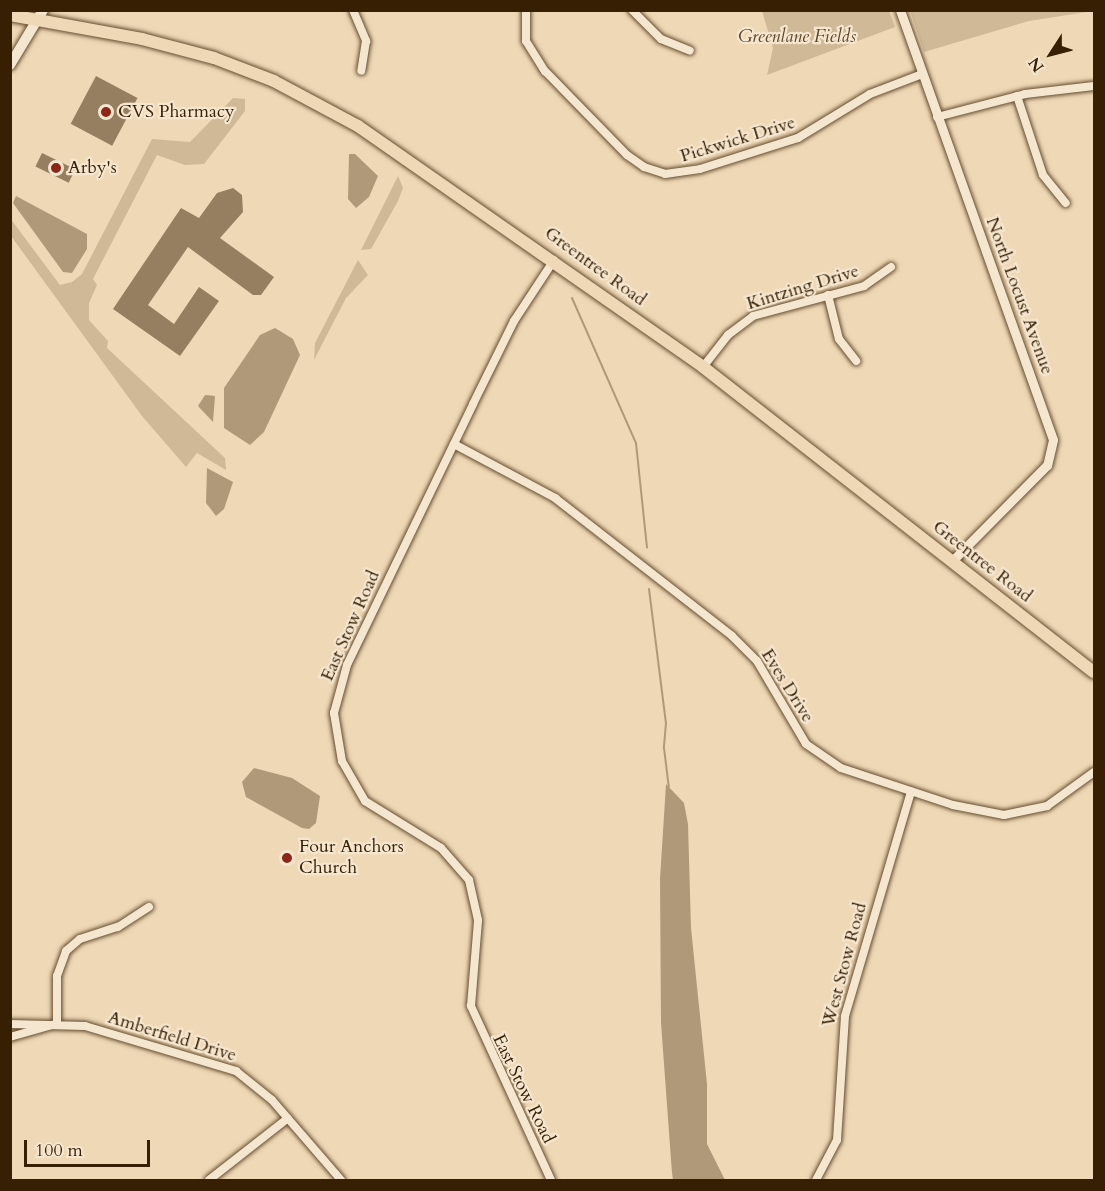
<!DOCTYPE html>
<style>
body{margin:0}
#map{position:relative;width:1105px;height:1191px;overflow:hidden;background:#efd8b6;font-family:Cardo,serif}
div>[style]{position:absolute}
.green>*{inset:0;background:#d0b997}
.water>*{inset:0;background:#b09979}
.stream>*{height:2px;margin:-1px;padding:0 1px;transform-origin:1px;border-radius:1px;background:#b09979}
.building>*{inset:0;background:#967f60;transform-origin:0 0}
.roads{filter:drop-shadow(0 0 2px #644d2f) drop-shadow(0 0 2px #644d2f)}
.minor>*{height:8px;margin:-4px;padding:0 4px;transform-origin:4px;border-radius:4px;background:#f5e6d0}
.tertiary>*{height:9px;margin:-4.5px;padding:0 4.5px;transform-origin:4.5px;border-radius:4.5px;background:#f5e6d0}
.secondary>*{height:10px;margin:-5px;padding:0 5px;transform-origin:5px;border-radius:5px;background:#f5e6d0}
.primary>*{height:12px;margin:-6px;padding:0 6px;transform-origin:6px;border-radius:6px;background:#efd8b6}
.dots>*{width:16px;height:16px;translate:-50% -50%;box-sizing:border-box;border:3px solid #f5e6d0;border-radius:50%}
span{translate:-50% -50%;white-space:nowrap;text-align:center;line-height:1.15;-webkit-text-stroke:4.5px #f5e6d0;paint-order:stroke}
.park-label{font-size:18px;color:#5c4627;font-style:italic}
.poi-label{font-size:18px;color:#361f02}
.left{translate:0 -50%;text-align:left}
.street-label{font-size:18px;color:#361f02}
.frame{position:absolute;inset:0;border:12px solid #361f02;pointer-events:none}
.north{position:absolute;left:1021px;top:24px;width:60px;height:60px;-webkit-text-stroke:4px #f5e6d0;paint-order:stroke;rotate:234deg;font-size:16px;font-weight:700;line-height:24px;text-align:center;color:#361f02}
.north::after{content:'';display:block;margin:auto;width:21px;height:27px;background:#361f02;clip-path:polygon(50% 0,100% 100%,50% 72%,0 100%)}
.scale{position:absolute;left:24px;top:1140px;width:126px;height:27px;box-sizing:border-box;border:3px solid #361f02;border-top:0;padding-left:8px;font-size:18px;line-height:21px;white-space:nowrap;color:#361f02;-webkit-text-stroke:4px #f5e6d0;paint-order:stroke}
</style>
<div id="map">
<div class="green">
<div style="clip-path:polygon(762px 11px,889px 11px,895px 27px,767px 75px,773px 48px)"></div>
<div style="clip-path:polygon(910px 11px,910px 10px,1093px 11px,1029px 21px,924px 52px)"></div>
<div style="clip-path:polygon(233px 98px,245px 99px,245px 111px,204px 164px,185px 165px,157px 155px,93px 279px,97px 285px,89px 303px,89px 320px,108px 341px,107px 348px,225px 458px,226px 470px,197px 453px,186px 467px,142px 416px,11px 236px,10px 218px,60px 285px,72px 282px,82px 274px,152px 139px,190px 142px)"></div>
<div style="clip-path:polygon(398px 176px,403px 188px,398px 201px,371px 249px,361px 250px)"></div>
<div style="clip-path:polygon(358px 260px,368px 275px,346px 298px,314px 360px,315px 343px)"></div>
</div>
<div class="water">
<div style="clip-path:polygon(349px 154px,355px 154px,378px 176px,369px 197px,356px 208px,348px 199px)"></div>
<div style="clip-path:polygon(16px 196px,87px 234px,87px 249px,72px 273px,63px 272px,13px 203px)"></div>
<div style="clip-path:polygon(275px 328px,293px 339px,300px 355px,264px 432px,250px 445px,224px 428px,224px 388px,260px 335px)"></div>
<div style="clip-path:polygon(205px 395px,215px 396px,213px 422px,198px 406px)"></div>
<div style="clip-path:polygon(207px 468px,233px 482px,224px 509px,216px 516px,206px 503px)"></div>
<div style="clip-path:polygon(254px 768px,292px 778px,320px 796px,316px 823px,309px 829px,302px 828px,246px 797px,242px 782px)"></div>
<div style="clip-path:polygon(666px 784px,684px 803px,688px 824px,691px 928px,707px 1084px,707px 1144px,725px 1180px,673px 1180px,672px 1173px,661px 1023px,660px 879px)"></div>
</div>
<div class="stream">
<div style="left:572px;top:298px;width:158px;rotate:66.2deg"></div>
<div style="left:636px;top:443px;width:105px;rotate:84deg"></div>
<div style="left:649px;top:589px;width:135px;rotate:82.8deg"></div>
<div style="left:666px;top:723px;width:25px;rotate:95deg"></div>
<div style="left:664px;top:748px;width:39px;rotate:83deg"></div>
</div>
<div class="building">
<div style="left:96px;top:76px;width:47px;height:54px;rotate:28deg"></div>
<div style="left:42px;top:153px;width:37px;height:15px;rotate:26deg"></div>
<div style="clip-path:polygon(233px 188px,242px 195px,243px 212px,220px 238px,274px 277px,261px 295px,253px 295px,188px 247px,148px 305px,174px 324px,199px 287px,219px 301px,180px 356px,113px 309px,181px 208px,199px 218px,217px 193px)"></div>
</div>
<div class="roads">
<div class="minor">
<div style="left:353px;top:10px;width:34px;rotate:67deg"></div>
<div style="left:366px;top:41px;width:30px;rotate:99deg"></div>
<div style="left:526px;top:10px;width:31px;rotate:90deg"></div>
<div style="left:526px;top:41px;width:36px;rotate:58deg"></div>
<div style="left:545px;top:71px;width:117px;rotate:45.7deg"></div>
<div style="left:627px;top:155px;width:21px;rotate:35deg"></div>
<div style="left:644px;top:167px;width:22px;rotate:18deg"></div>
<div style="left:665px;top:174px;width:35px;rotate:-8deg"></div>
<div style="left:700px;top:169px;width:103px;rotate:-17.6deg"></div>
<div style="left:798px;top:138px;width:84px;rotate:-31.4deg"></div>
<div style="left:870px;top:94px;width:56px;rotate:-21deg"></div>
<div style="left:632px;top:10px;width:41px;rotate:45deg"></div>
<div style="left:661px;top:39px;width:31px;rotate:22deg"></div>
<div style="left:1017px;top:96px;width:83px;rotate:71.8deg"></div>
<div style="left:1043px;top:175px;width:36px;rotate:51deg"></div>
<div style="left:937px;top:117px;width:91px;rotate:-14.6deg"></div>
<div style="left:1025px;top:94px;width:69px;rotate:-6.6deg"></div>
<div style="left:828px;top:295px;width:45px;rotate:76deg"></div>
<div style="left:839px;top:339px;width:28px;rotate:52deg"></div>
<div style="left:703px;top:367px;width:41px;rotate:-52deg"></div>
<div style="left:728px;top:335px;width:31px;rotate:-37deg"></div>
<div style="left:753px;top:316px;width:115px;rotate:-15.1deg"></div>
<div style="left:864px;top:286px;width:33px;rotate:-35deg"></div>
<div style="left:454px;top:444px;width:115px;rotate:28.1deg"></div>
<div style="left:555px;top:498px;width:224px;rotate:37.9deg"></div>
<div style="left:732px;top:636px;width:35px;rotate:45deg"></div>
<div style="left:757px;top:661px;width:96px;rotate:59.4deg"></div>
<div style="left:806px;top:744px;width:42px;rotate:34.4deg"></div>
<div style="left:841px;top:768px;width:118px;rotate:18.3deg"></div>
<div style="left:953px;top:805px;width:52px;rotate:11.1deg"></div>
<div style="left:1004px;top:815px;width:44px;rotate:-11.8deg"></div>
<div style="left:1047px;top:806px;width:58px;rotate:-35.9deg"></div>
<div style="left:10px;top:1024px;width:75px;rotate:1.5deg"></div>
<div style="left:85px;top:1026px;width:158px;rotate:16.6deg"></div>
<div style="left:236px;top:1071px;width:46px;rotate:38.9deg"></div>
<div style="left:272px;top:1100px;width:106px;rotate:49.2deg"></div>
<div style="left:57px;top:1024px;width:48px;rotate:-90deg"></div>
<div style="left:57px;top:976px;width:27px;rotate:-70deg"></div>
<div style="left:66px;top:951px;width:18px;rotate:-41deg"></div>
<div style="left:80px;top:939px;width:40px;rotate:-18deg"></div>
<div style="left:118px;top:927px;width:37px;rotate:-33deg"></div>
<div style="left:10px;top:1037px;width:44px;rotate:-15.9deg"></div>
<div style="left:209px;top:1180px;width:100px;rotate:-38.1deg"></div>
<div style="left:551px;top:1180px;width:192px;rotate:-114.7deg"></div>
<div style="left:471px;top:1006px;width:86px;rotate:-85.3deg"></div>
<div style="left:478px;top:920px;width:41px;rotate:-102.7deg"></div>
<div style="left:469px;top:880px;width:43px;rotate:-131.2deg"></div>
<div style="left:441px;top:848px;width:89px;rotate:-148.3deg"></div>
<div style="left:365px;top:801px;width:46px;rotate:-119.9deg"></div>
<div style="left:342px;top:761px;width:49px;rotate:-99.5deg"></div>
<div style="left:334px;top:713px;width:50px;rotate:-74.8deg"></div>
<div style="left:347px;top:665px;width:290px;rotate:-64.2deg"></div>
<div style="left:473px;top:404px;width:93px;rotate:-63.7deg"></div>
<div style="left:514px;top:321px;width:73px;rotate:-56.7deg"></div>
<div style="left:816px;top:1180px;width:45px;rotate:-62.3deg"></div>
<div style="left:837px;top:1140px;width:124px;rotate:-86.3deg"></div>
<div style="left:845px;top:1016px;width:234px;rotate:-73.6deg"></div>
</div>
<div class="tertiary">
<div style="left:900px;top:10px;width:456px;rotate:70.4deg"></div>
<div style="left:1053px;top:440px;width:26px;rotate:103deg"></div>
<div style="left:1047px;top:465px;width:136px;rotate:134.7deg"></div>
</div>
<div class="secondary">
<div style="left:10px;top:65px;width:64px;rotate:-59deg"></div>
</div>
<div class="primary">
<div style="left:10px;top:15px;width:134px;rotate:10.3deg"></div>
<div style="left:142px;top:39px;width:74px;rotate:14.8deg"></div>
<div style="left:214px;top:58px;width:64px;rotate:21deg"></div>
<div style="left:274px;top:81px;width:95px;rotate:28.2deg"></div>
<div style="left:358px;top:126px;width:421px;rotate:34.9deg"></div>
<div style="left:703px;top:367px;width:496px;rotate:38deg"></div>
</div>
</div>
<div class="dots">
<div style="left:106px;top:112px;background:#8f2418"></div>
<div style="left:56px;top:168px;background:#8f2418"></div>
<div style="left:287px;top:858px;background:#8f2418"></div>
</div>
<div class="park-label">
<span style="left:797px;top:37px">Greenlane Fields</span>
</div>
<div class="poi-label">
<span class="left" style="left:118px;top:112px">CVS Pharmacy</span>
<span class="left" style="left:68px;top:168px">Arby's</span>
<span class="left" style="left:299px;top:858px">Four Anchors<br>Church</span>
</div>
<div class="street-label">
<span style="left:738px;top:140px;rotate:-17deg">Pickwick Drive</span>
<span style="left:595px;top:267px;rotate:36deg">Greentree Road</span>
<span style="left:803px;top:288px;rotate:-17deg">Kintzing Drive</span>
<span style="left:1019px;top:296px;rotate:70deg">North Locust Avenue</span>
<span style="left:982px;top:562px;rotate:38deg">Greentree Road</span>
<span style="left:351px;top:626px;rotate:-66deg">East Stow Road</span>
<span style="left:787px;top:686px;rotate:58deg">Eves Drive</span>
<span style="left:845px;top:965px;rotate:-75deg">West Stow Road</span>
<span style="left:172px;top:1037px;rotate:17deg">Amberfield Drive</span>
<span style="left:523px;top:1089px;rotate:64deg">East Stow Road</span>
</div>
<div class="frame"></div>
<div class="north">N</div>
<div class="scale">100 m</div>
</div>
